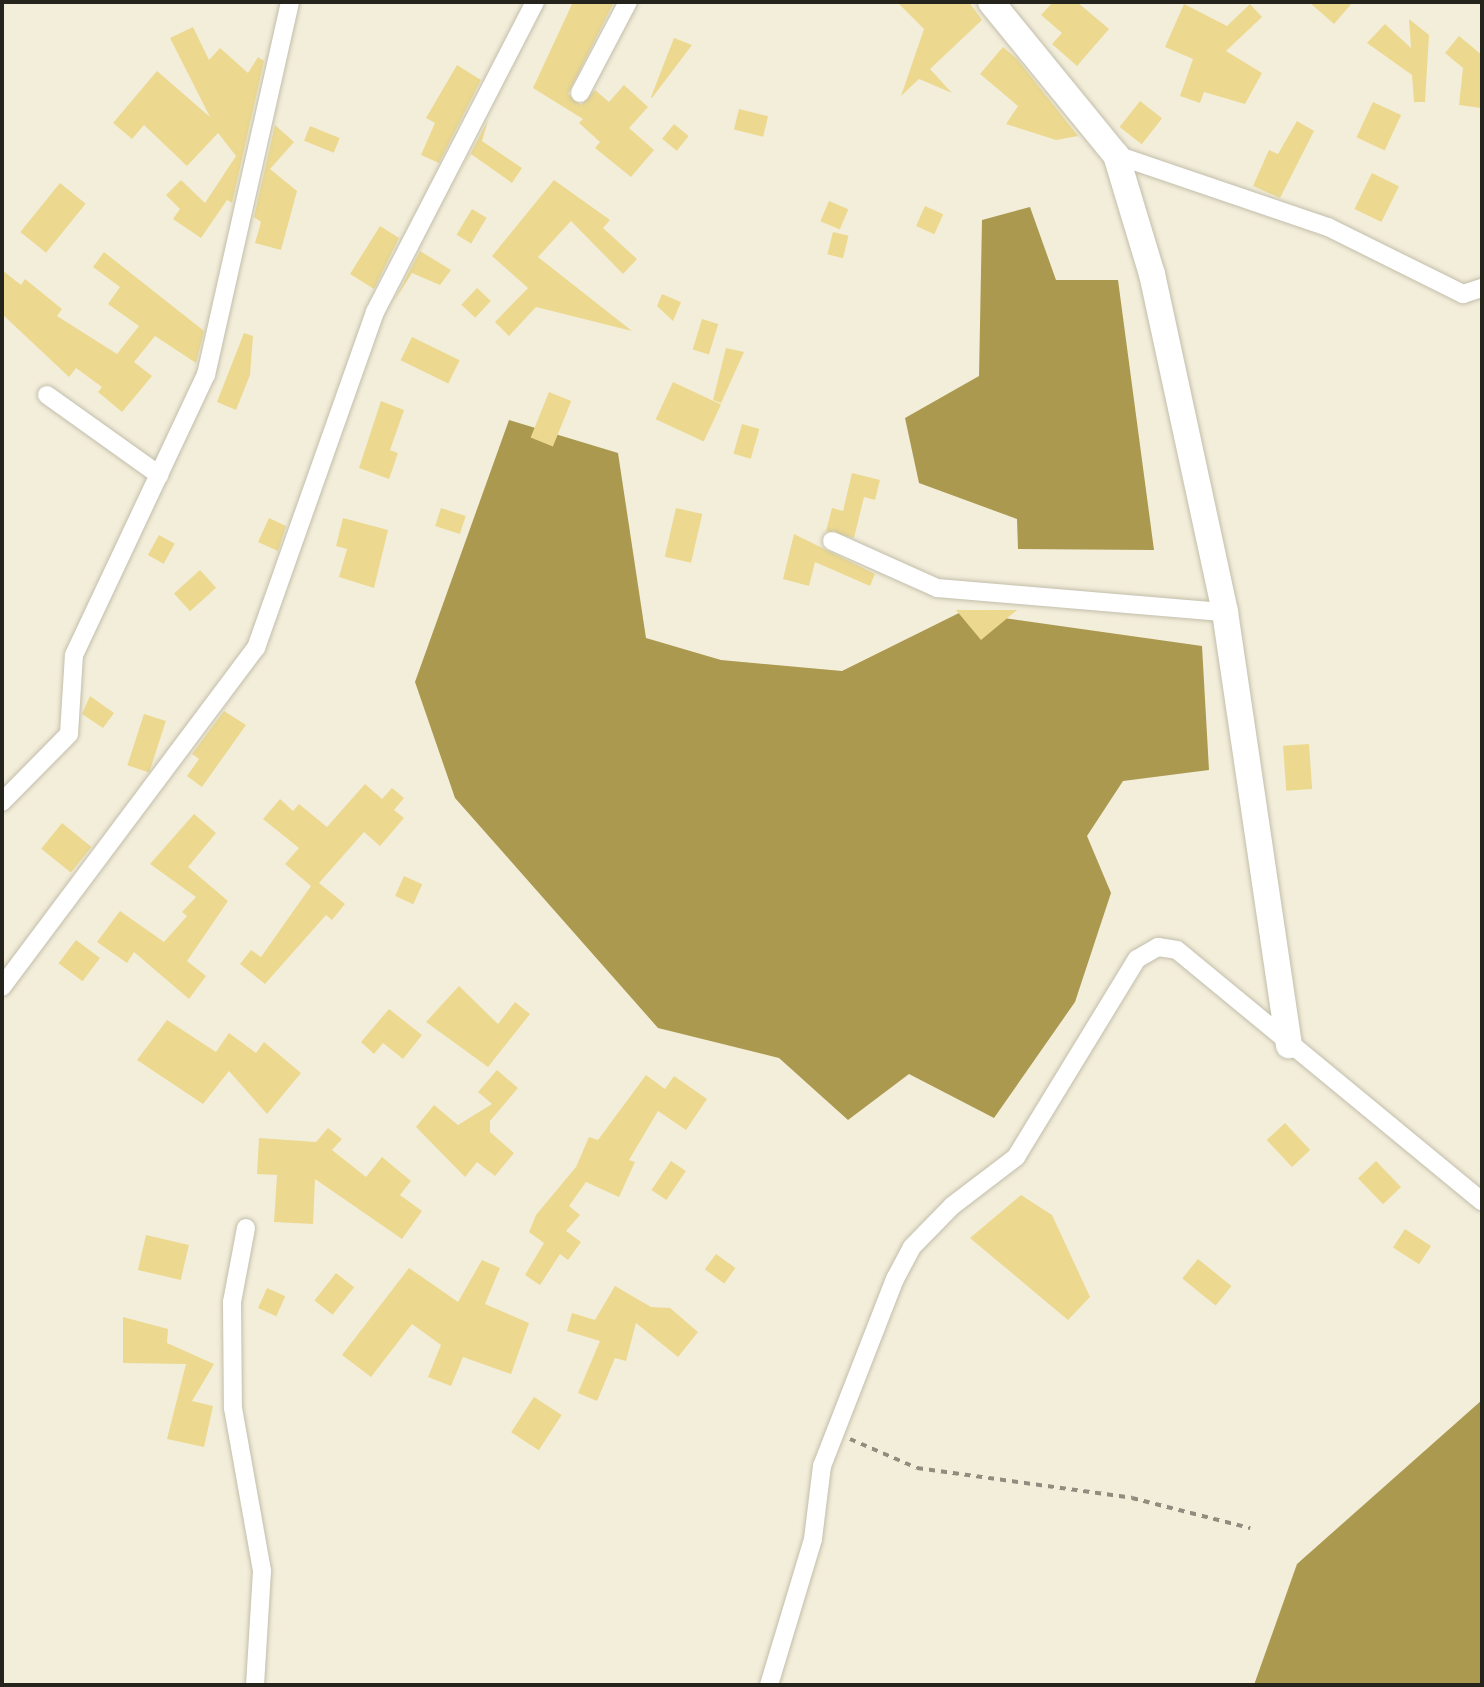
<!DOCTYPE html>
<style>
body{margin:0}
#map{position:relative;width:1484px;height:1687px;overflow:hidden;background:#f3eeda;font-family:Mulish,sans-serif}
div>[style]{position:absolute}
.water>*{inset:0;background:#ab994f}
.building>*{inset:0;background:#ecd98f;transform-origin:0 0}
.path>*{height:4px;margin-top:-2px;transform-origin:0;background:repeating-linear-gradient(90deg,#908d7f 0 6px,transparent 0 12px)}
.roads{filter:drop-shadow(0 0 2px #c2beab) drop-shadow(0 0 2px #c2beab)}
.street>*{height:18px;margin:-9px;padding:0 9px;transform-origin:9px;border-radius:9px;background:#fff}
.secondary>*{height:26px;margin:-13px;padding:0 13px;transform-origin:13px;border-radius:13px;background:#fff}
span{translate:-50% -50%;white-space:nowrap;text-align:center;line-height:1.15;-webkit-text-stroke:7px #fff;paint-order:stroke}
.frame{position:absolute;inset:0;border:4px solid #25241c;pointer-events:none}
</style>
<div id="map">
<div class="water">
<div style="clip-path:polygon(1030px 207px,1056px 280px,1118px 280px,1154px 550px,1018px 549px,1017px 519px,919px 483px,905px 418px,979px 376px,982px 220px)"></div>
<div style="clip-path:polygon(509px 420px,618px 453px,646px 638px,721px 660px,842px 671px,961px 612px,1202px 646px,1209px 770px,1123px 781px,1087px 836px,1111px 893px,1075px 1002px,994px 1118px,909px 1074px,848px 1120px,779px 1058px,658px 1028px,455px 798px,415px 682px)"></div>
<div style="clip-path:polygon(1482px 1400px,1482px 1685px,1254px 1685px,1297px 1564px)"></div>
</div>
<div class="building">
<div style="clip-path:polygon(573px 2px,614px 2px,568px 94px,581px 105px,595px 90px,609px 102px,624px 85px,648px 107px,629px 128px,654px 150px,631px 177px,595px 148px,600px 142px,579px 123px,583px 119px,533px 88px)"></div>
<div style="clip-path:polygon(897px 2px,969px 2px,982px 20px,930px 69px,952px 93px,919px 79px,901px 96px,924px 29px)"></div>
<div style="clip-path:polygon(1053px 2px,1077px 2px,1109px 29px,1077px 66px,1052px 44px,1062px 33px,1041px 15px)"></div>
<div style="clip-path:polygon(1309px 2px,1353px 2px,1334px 24px)"></div>
<div style="clip-path:polygon(1184px 4px,1227px 26px,1250px 4px,1262px 17px,1226px 51px,1262px 73px,1245px 104px,1204px 92px,1200px 103px,1180px 96px,1193px 59px,1165px 47px)"></div>
<div style="clip-path:polygon(1409px 19px,1429px 35px,1425px 102px,1414px 102px,1412px 75px,1367px 43px,1385px 24px,1411px 48px)"></div>
<div style="clip-path:polygon(193px 27px,209px 60px,220px 48px,248px 73px,258px 57px,264px 61px,232px 203px,227px 200px,201px 238px,173px 219px,180px 209px,166px 195px,181px 180px,205px 203px,236px 156px,218px 133px,187px 166px,144px 125px,132px 139px,113px 123px,157px 71px,210px 117px,170px 38px)"></div>
<div style="clip-path:polygon(1459px 36px,1482px 55px,1481px 108px,1459px 105px,1463px 68px,1445px 53px)"></div>
<div style="clip-path:polygon(674px 38px,692px 45px,652px 98px,651px 97px)"></div>
<div style="clip-path:polygon(1003px 47px,1017px 59px,1078px 136px,1056px 140px,1006px 124px,1018px 106px,980px 74px)"></div>
<div style="clip-path:polygon(457px 65px,481px 80px,439px 163px,421px 155px,435px 123px,426px 118px)"></div>
<div style="left:1140px;top:101px;width:28px;height:33px;rotate:38deg"></div>
<div style="left:1373px;top:102px;width:31px;height:39px;rotate:25deg"></div>
<div style="left:739px;top:109px;width:30px;height:21px;rotate:14deg"></div>
<div style="clip-path:polygon(488px 120px,482px 141px,522px 168px,512px 183px,471px 154px,461px 172px)"></div>
<div style="clip-path:polygon(1297px 121px,1314px 131px,1280px 198px,1253px 186px,1269px 150px,1278px 154px)"></div>
<div style="left:674px;top:124px;width:19px;height:19px;rotate:39deg"></div>
<div style="clip-path:polygon(275px 125px,294px 142px,270px 169px,297px 191px,281px 250px,255px 243px,261px 222px,254px 217px)"></div>
<div style="left:310px;top:126px;width:32px;height:16px;rotate:22deg"></div>
<div style="left:1372px;top:173px;width:30px;height:40px;rotate:26deg"></div>
<div style="clip-path:polygon(554px 180px,610px 220px,603px 228px,637px 259px,623px 274px,571px 221px,538px 257px,632px 331px,536px 307px,509px 336px,495px 322px,528px 288px,492px 256px)"></div>
<div style="left:60px;top:183px;width:33px;height:63px;rotate:39deg"></div>
<div style="left:829px;top:201px;width:21px;height:22px;rotate:23deg"></div>
<div style="left:925px;top:206px;width:20px;height:22px;rotate:24deg"></div>
<div style="left:472px;top:209px;width:17px;height:30px;rotate:31deg"></div>
<div style="clip-path:polygon(380px 226px,399px 238px,374px 289px,350px 274px)"></div>
<div style="left:833px;top:232px;width:16px;height:23px;rotate:14deg"></div>
<div style="clip-path:polygon(420px 251px,451px 270px,440px 285px,412px 273px,394px 301px)"></div>
<div style="clip-path:polygon(104px 252px,204px 331px,196px 363px,155px 336px,134px 362px,152px 376px,122px 412px,98px 392px,102px 387px,76px 368px,69px 377px,2px 314px,2px 270px,21px 285px,25px 279px,62px 309px,57px 316px,117px 354px,139px 326px,108px 304px,120px 287px,93px 267px)"></div>
<div style="left:477px;top:288px;width:19px;height:23px;rotate:43deg"></div>
<div style="clip-path:polygon(662px 294px,681px 302px,673px 321px,657px 306px)"></div>
<div style="left:702px;top:319px;width:17px;height:32px;rotate:17deg"></div>
<div style="clip-path:polygon(244px 333px,253px 336px,250px 375px,236px 410px,217px 402px)"></div>
<div style="left:412px;top:337px;width:53px;height:26px;rotate:26deg"></div>
<div style="clip-path:polygon(726px 348px,744px 352px,721px 403px,713px 400px)"></div>
<div style="left:673px;top:382px;width:53px;height:41px;rotate:25deg"></div>
<div style="left:549px;top:392px;width:24px;height:49px;rotate:22deg"></div>
<div style="clip-path:polygon(381px 401px,404px 410px,390px 450px,398px 453px,389px 479px,359px 468px)"></div>
<div style="left:742px;top:424px;width:18px;height:31px;rotate:16deg"></div>
<div style="clip-path:polygon(852px 473px,880px 480px,875px 500px,864px 497px,854px 538px,826px 531px,832px 508px,843px 511px)"></div>
<div style="left:441px;top:508px;width:26px;height:19px;rotate:18deg"></div>
<div style="left:676px;top:508px;width:27px;height:50px;rotate:13deg"></div>
<div style="clip-path:polygon(269px 518px,286px 526px,278px 551px,258px 542px)"></div>
<div style="clip-path:polygon(343px 518px,388px 530px,374px 588px,339px 577px,347px 549px,336px 546px)"></div>
<div style="clip-path:polygon(794px 534px,875px 574px,870px 586px,815px 562px,809px 586px,783px 579px)"></div>
<div style="left:159px;top:535px;width:18px;height:23px;rotate:29deg"></div>
<div style="left:200px;top:570px;width:24px;height:35px;rotate:48deg"></div>
<div style="clip-path:polygon(956px 610px,1017px 610px,981px 640px)"></div>
<div style="clip-path:polygon(90px 696px,114px 713px,103px 728px,82px 714px)"></div>
<div style="clip-path:polygon(224px 711px,246px 725px,202px 787px,187px 776px,199px 759px,192px 754px)"></div>
<div style="left:144px;top:714px;width:23px;height:54px;rotate:18deg"></div>
<div style="left:1309px;top:744px;width:45px;height:26px;rotate:86deg"></div>
<div style="clip-path:polygon(365px 784px,382px 799px,392px 788px,404px 798px,394px 810px,404px 818px,380px 846px,364px 832px,319px 883px,345px 904px,332px 920px,326px 915px,265px 984px,240px 964px,251px 950px,261px 957px,311px 886px,285px 864px,299px 848px,263px 819px,280px 799px,293px 811px,299px 804px,327px 827px)"></div>
<div style="clip-path:polygon(194px 814px,216px 833px,188px 867px,228px 901px,187px 961px,206px 976px,189px 999px,134px 952px,127px 963px,97px 942px,120px 911px,164px 942px,187px 916px,182px 912px,196px 897px,150px 864px)"></div>
<div style="left:62px;top:823px;width:38px;height:33px;rotate:39deg"></div>
<div style="left:404px;top:876px;width:20px;height:22px;rotate:24deg"></div>
<div style="left:76px;top:940px;width:30px;height:29px;rotate:37deg"></div>
<div style="clip-path:polygon(459px 986px,498px 1024px,515px 1002px,530px 1014px,488px 1067px,426px 1022px)"></div>
<div style="clip-path:polygon(389px 1009px,422px 1035px,403px 1059px,383px 1043px,374px 1054px,361px 1042px)"></div>
<div style="clip-path:polygon(167px 1020px,216px 1052px,229px 1033px,256px 1053px,264px 1042px,301px 1073px,267px 1114px,229px 1071px,203px 1104px,137px 1060px)"></div>
<div style="clip-path:polygon(497px 1070px,518px 1088px,490px 1121px,490px 1132px,514px 1153px,495px 1176px,477px 1162px,465px 1177px,416px 1127px,434px 1105px,458px 1125px,492px 1104px,478px 1092px)"></div>
<div style="clip-path:polygon(646px 1075px,665px 1089px,674px 1076px,707px 1099px,686px 1130px,658px 1111px,629px 1160px,635px 1162px,619px 1197px,586px 1182px,569px 1206px,580px 1215px,566px 1231px,581px 1242px,568px 1260px,560px 1254px,540px 1285px,525px 1275px,544px 1243px,529px 1232px,536px 1215px,576px 1167px,589px 1137px,598px 1140px)"></div>
<div style="left:1285px;top:1123px;width:37px;height:25px;rotate:47deg"></div>
<div style="clip-path:polygon(328px 1128px,342px 1139px,332px 1150px,366px 1177px,382px 1157px,411px 1181px,400px 1195px,422px 1211px,402px 1239px,315px 1179px,313px 1224px,274px 1222px,277px 1175px,257px 1174px,259px 1138px,316px 1142px)"></div>
<div style="left:671px;top:1161px;width:18px;height:35px;rotate:34deg"></div>
<div style="left:1376px;top:1161px;width:36px;height:25px;rotate:46deg"></div>
<div style="clip-path:polygon(1021px 1195px,1052px 1215px,1090px 1297px,1068px 1320px,970px 1238px)"></div>
<div style="left:1405px;top:1229px;width:31px;height:22px;rotate:33deg"></div>
<div style="left:146px;top:1235px;width:44px;height:36px;rotate:13deg"></div>
<div style="left:716px;top:1254px;width:24px;height:19px;rotate:36deg"></div>
<div style="left:1198px;top:1259px;width:43px;height:25px;rotate:39deg"></div>
<div style="clip-path:polygon(482px 1260px,500px 1268px,485px 1304px,529px 1323px,511px 1374px,463px 1357px,451px 1386px,428px 1377px,441px 1345px,412px 1324px,371px 1377px,342px 1355px,409px 1268px,458px 1302px)"></div>
<div style="left:336px;top:1273px;width:23px;height:35px;rotate:38deg"></div>
<div style="clip-path:polygon(615px 1286px,651px 1307px,670px 1308px,698px 1332px,678px 1357px,636px 1323px,626px 1361px,615px 1358px,597px 1401px,578px 1393px,600px 1341px,567px 1331px,572px 1313px,595px 1320px)"></div>
<div style="left:267px;top:1288px;width:20px;height:22px;rotate:24deg"></div>
<div style="clip-path:polygon(123px 1317px,168px 1329px,167px 1343px,214px 1364px,192px 1401px,213px 1406px,204px 1447px,167px 1439px,186px 1364px,123px 1363px)"></div>
<div style="left:534px;top:1397px;width:33px;height:42px;rotate:33deg"></div>
</div>
<div class="path">
<div style="left:850px;top:1439px;width:73px;rotate:23.4deg"></div>
<div style="left:917px;top:1468px;width:217px;rotate:7.9deg"></div>
<div style="left:1132px;top:1498px;width:122px;rotate:14.3deg"></div>
</div>
<div class="roads">
<div class="street">
<div style="left:580px;top:93px;width:103px;rotate:-62.2deg"></div>
<div style="left:1116px;top:155px;width:224px;rotate:18.8deg"></div>
<div style="left:1328px;top:227px;width:151px;rotate:26.4deg"></div>
<div style="left:1463px;top:294px;width:20px;rotate:-18deg"></div>
<div style="left:47px;top:395px;width:138px;rotate:35.5deg"></div>
<div style="left:832px;top:541px;width:115px;rotate:24.1deg"></div>
<div style="left:937px;top:588px;width:289px;rotate:4.8deg"></div>
<div style="left:2px;top:802px;width:95px;rotate:-45.4deg"></div>
<div style="left:69px;top:734px;width:79px;rotate:-86.4deg"></div>
<div style="left:74px;top:655px;width:310px;rotate:-64.8deg"></div>
<div style="left:206px;top:375px;width:382px;rotate:-77.3deg"></div>
<div style="left:2px;top:987px;width:424px;rotate:-53.2deg"></div>
<div style="left:256px;top:648px;width:356px;rotate:-70.5deg"></div>
<div style="left:375px;top:312px;width:349px;rotate:-62.7deg"></div>
<div style="left:246px;top:1228px;width:75px;rotate:100.7deg"></div>
<div style="left:232px;top:1302px;width:106px;rotate:89.5deg"></div>
<div style="left:233px;top:1408px;width:166px;rotate:79.9deg"></div>
<div style="left:262px;top:1571px;width:114px;rotate:93.5deg"></div>
<div style="left:769px;top:1685px;width:152px;rotate:-73.2deg"></div>
<div style="left:813px;top:1539px;width:74px;rotate:-83deg"></div>
<div style="left:822px;top:1466px;width:201px;rotate:-68.7deg"></div>
<div style="left:895px;top:1279px;width:36px;rotate:-62deg"></div>
<div style="left:912px;top:1247px;width:57px;rotate:-45.7deg"></div>
<div style="left:952px;top:1206px;width:81px;rotate:-37.4deg"></div>
<div style="left:1016px;top:1157px;width:232px;rotate:-58.6deg"></div>
<div style="left:1137px;top:959px;width:24px;rotate:-30deg"></div>
<div style="left:1158px;top:947px;width:19px;rotate:9deg"></div>
<div style="left:1177px;top:950px;width:395px;rotate:39.5deg"></div>
</div>
<div class="secondary">
<div style="left:991px;top:2px;width:198px;rotate:50.8deg"></div>
<div style="left:1116px;top:155px;width:124px;rotate:73.2deg"></div>
<div style="left:1152px;top:274px;width:346px;rotate:77.8deg"></div>
<div style="left:1225px;top:612px;width:438px;rotate:81.6deg"></div>
</div>
</div>
<div class="frame"></div>
</div>
